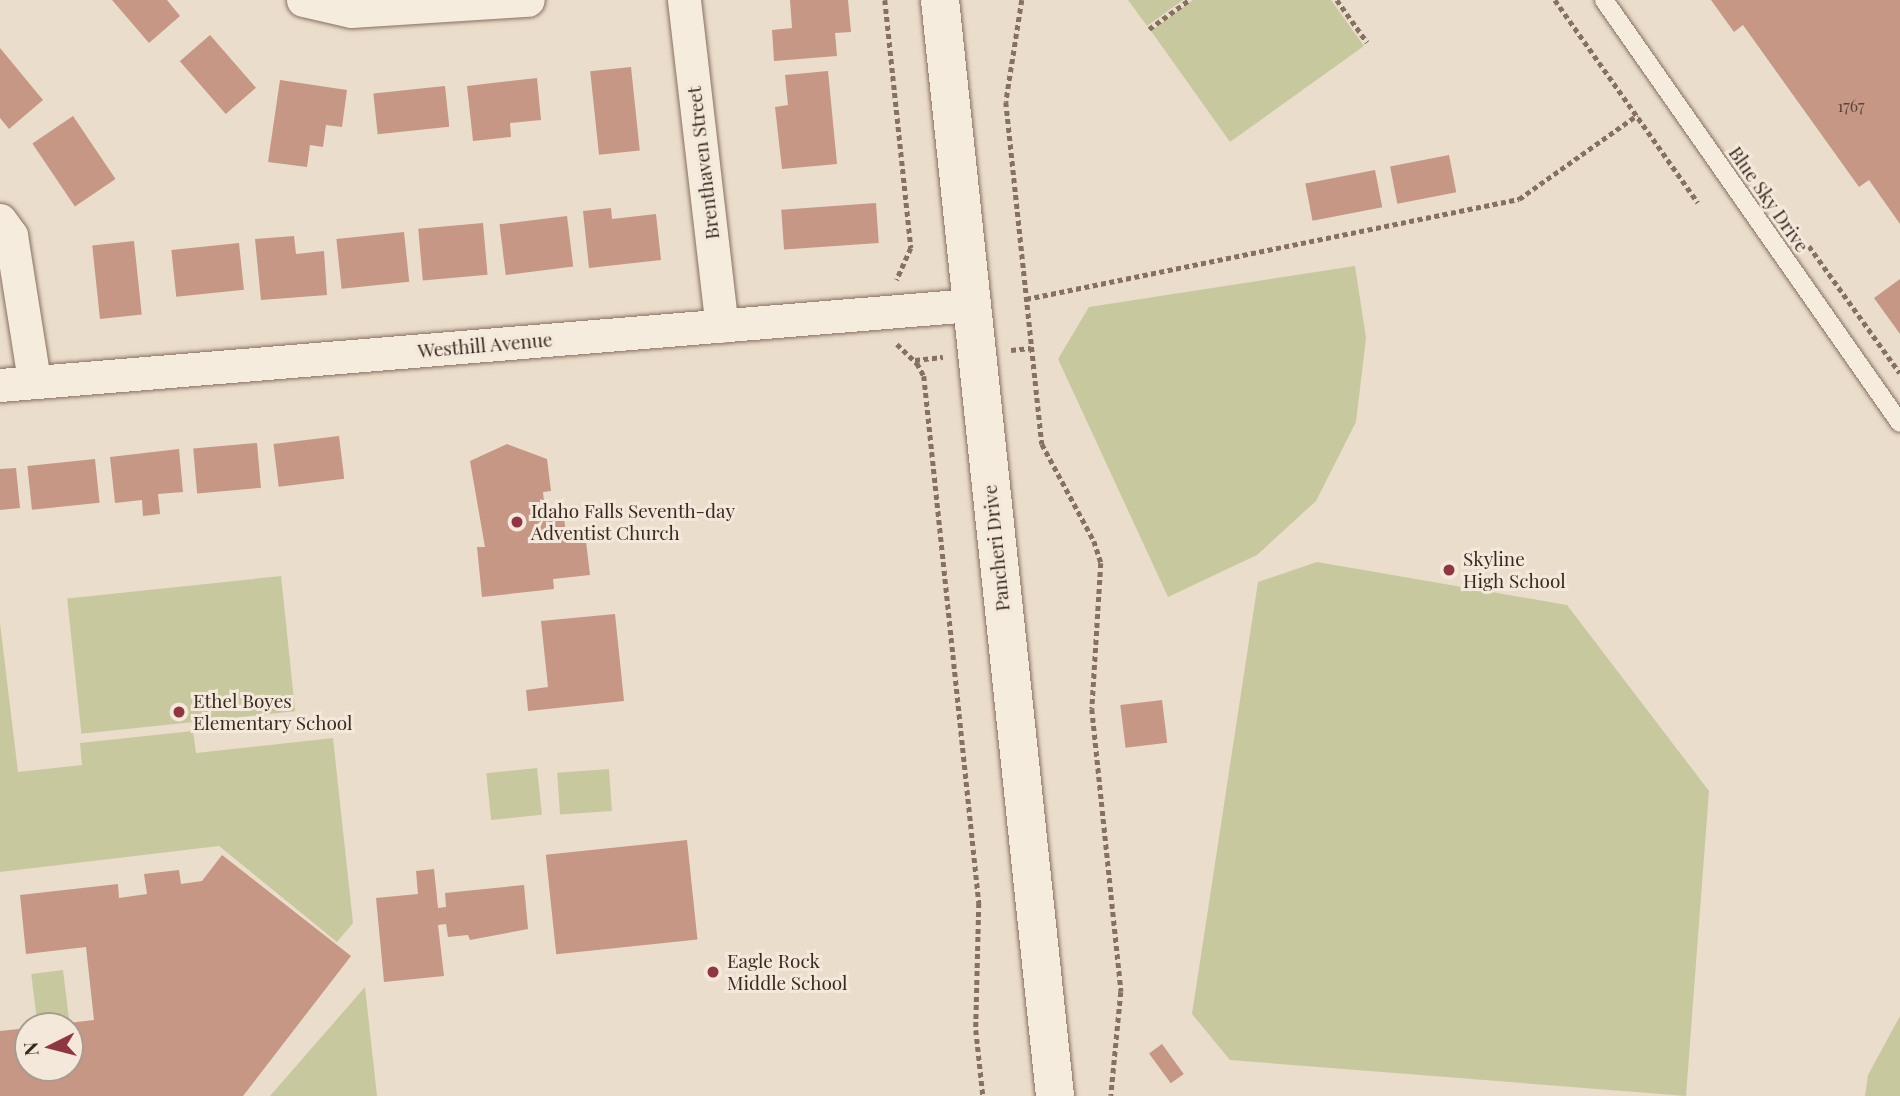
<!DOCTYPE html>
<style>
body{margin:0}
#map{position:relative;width:1900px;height:1096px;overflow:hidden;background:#ebddcb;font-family:"Playfair Display",serif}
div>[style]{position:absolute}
.green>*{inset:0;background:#c8c89f;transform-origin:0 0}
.building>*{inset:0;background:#c59784;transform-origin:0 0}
.path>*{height:4.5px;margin-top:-2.25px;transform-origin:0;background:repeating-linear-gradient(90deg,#867060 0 5px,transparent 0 8.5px)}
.roads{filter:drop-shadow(0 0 2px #867060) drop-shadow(0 0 2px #867060)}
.lane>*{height:18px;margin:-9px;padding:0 9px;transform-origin:9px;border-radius:9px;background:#f6ecdd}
.street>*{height:33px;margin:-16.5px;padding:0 16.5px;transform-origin:16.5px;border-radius:16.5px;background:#f6ecdd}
.secondary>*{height:38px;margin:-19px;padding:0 19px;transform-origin:19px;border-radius:19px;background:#f6ecdd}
.dots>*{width:19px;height:19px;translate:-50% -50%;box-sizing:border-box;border:4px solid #f3e8da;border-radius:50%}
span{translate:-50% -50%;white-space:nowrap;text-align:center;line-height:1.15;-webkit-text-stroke:6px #f3e8da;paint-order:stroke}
.number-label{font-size:16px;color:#5b453a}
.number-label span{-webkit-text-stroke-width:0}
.street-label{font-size:19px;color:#382a22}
.poi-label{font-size:19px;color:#382a22}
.left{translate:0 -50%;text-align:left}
.north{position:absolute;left:14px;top:1012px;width:70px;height:70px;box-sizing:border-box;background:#f3e8da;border:2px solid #a89c90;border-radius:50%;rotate:264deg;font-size:19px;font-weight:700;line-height:28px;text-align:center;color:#382a22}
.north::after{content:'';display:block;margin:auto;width:24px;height:32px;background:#903642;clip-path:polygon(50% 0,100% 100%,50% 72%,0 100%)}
</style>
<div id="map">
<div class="green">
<div style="clip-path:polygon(1128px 0,1183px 0,1147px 26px)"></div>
<div style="clip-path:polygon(1193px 0,1331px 0,1364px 46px,1230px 142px,1151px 31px)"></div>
<div style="clip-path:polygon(1355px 266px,1366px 338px,1356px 422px,1316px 501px,1257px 555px,1168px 597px,1058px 359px,1089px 307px)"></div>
<div style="clip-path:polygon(1317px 562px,1567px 605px,1709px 791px,1686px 1096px,1230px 1060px,1192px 1014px,1258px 582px)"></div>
<div style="left:281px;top:576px;width:136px;height:215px;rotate:84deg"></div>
<div style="clip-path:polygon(0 623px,18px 772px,82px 765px,80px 743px,193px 731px,196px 753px,333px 738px,353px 923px,337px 942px,219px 846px,0 872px)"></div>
<div style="left:537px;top:768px;width:47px;height:51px;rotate:84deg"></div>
<div style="left:609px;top:769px;width:42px;height:52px;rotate:86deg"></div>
<div style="left:63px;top:970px;width:48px;height:32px;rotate:83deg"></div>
<div style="clip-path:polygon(365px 987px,377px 1096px,270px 1096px)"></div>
<div style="clip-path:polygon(1900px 1016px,1900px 1096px,1865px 1096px,1868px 1075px)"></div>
</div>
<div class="building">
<div style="clip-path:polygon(112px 0,167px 0,180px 16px,149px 43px)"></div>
<div style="clip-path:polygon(790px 0,848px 0,851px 32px,835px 33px,837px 56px,774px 61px,772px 30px,792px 28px)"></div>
<div style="clip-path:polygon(1711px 0,1900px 0,1900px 224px,1869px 180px,1859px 187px,1743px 25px,1734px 32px)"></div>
<div style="left:210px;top:35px;width:70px;height:40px;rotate:49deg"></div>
<div style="clip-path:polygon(0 48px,43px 100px,9px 129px,0 118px)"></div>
<div style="left:631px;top:67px;width:84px;height:41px;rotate:84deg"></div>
<div style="clip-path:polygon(828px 71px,837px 164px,782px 169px,775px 107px,788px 105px,785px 75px)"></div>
<div style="clip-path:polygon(537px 78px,541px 120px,510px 123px,511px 137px,473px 141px,467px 86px)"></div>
<div style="clip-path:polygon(280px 80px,347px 90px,342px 127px,326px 125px,323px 147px,310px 145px,307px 167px,268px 162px)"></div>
<div style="left:445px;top:86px;width:41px;height:72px;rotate:84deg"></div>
<div style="left:73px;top:116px;width:76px;height:49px;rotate:56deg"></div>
<div style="left:1449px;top:155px;width:38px;height:60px;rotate:79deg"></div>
<div style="left:1375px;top:170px;width:38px;height:71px;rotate:79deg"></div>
<div style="left:876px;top:203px;width:40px;height:95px;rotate:86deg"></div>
<div style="clip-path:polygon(611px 208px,612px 219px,656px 214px,661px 260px,589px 268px,583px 211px)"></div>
<div style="left:567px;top:216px;width:51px;height:68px;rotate:83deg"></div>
<div style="left:483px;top:223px;width:52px;height:65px;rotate:85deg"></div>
<div style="left:404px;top:232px;width:50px;height:68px;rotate:84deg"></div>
<div style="clip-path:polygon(294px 236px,296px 254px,324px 251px,327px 295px,261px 300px,255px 239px)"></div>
<div style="left:134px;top:241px;width:74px;height:42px;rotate:84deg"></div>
<div style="left:239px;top:243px;width:47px;height:68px;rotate:84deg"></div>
<div style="clip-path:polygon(1900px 279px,1900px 334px,1874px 298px)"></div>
<div style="left:339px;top:436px;width:43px;height:66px;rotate:83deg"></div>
<div style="left:257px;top:443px;width:45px;height:64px;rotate:85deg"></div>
<div style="clip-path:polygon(507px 444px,547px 459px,551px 491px,543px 492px,546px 519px,564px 517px,566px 535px,585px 533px,590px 575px,553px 579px,554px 589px,482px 597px,477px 547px,485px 547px,470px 461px)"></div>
<div style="clip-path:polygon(179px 449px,183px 492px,158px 494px,160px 514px,143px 516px,142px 500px,115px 503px,110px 457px)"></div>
<div style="left:95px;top:459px;width:44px;height:68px;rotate:84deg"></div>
<div style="clip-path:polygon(16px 468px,20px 508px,0 510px,0 469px)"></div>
<div style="clip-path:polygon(615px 614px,624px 701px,528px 711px,526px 690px,548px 687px,541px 621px)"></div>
<div style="left:1162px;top:700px;width:43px;height:42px;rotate:83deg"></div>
<div style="left:687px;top:840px;width:100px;height:142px;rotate:84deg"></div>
<div style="clip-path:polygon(222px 855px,351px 956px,243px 1096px,0 1096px,0 1031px,28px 1028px,28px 1068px,70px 1068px,70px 1026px,59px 1024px,94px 1020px,86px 947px,26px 954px,20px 895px,118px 884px,119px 898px,147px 894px,144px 874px,179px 870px,181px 884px,202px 881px)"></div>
<div style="clip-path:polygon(434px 869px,438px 908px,446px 907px,445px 893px,524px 885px,528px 929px,470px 940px,468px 935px,448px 937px,446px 924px,438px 925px,444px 976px,384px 982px,376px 898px,418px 894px,416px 871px)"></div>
<div style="left:1162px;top:1044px;width:37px;height:16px;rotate:54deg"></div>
</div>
<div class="path">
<div style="left:885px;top:0;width:249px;rotate:84deg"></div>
<div style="left:911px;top:248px;width:35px;rotate:114deg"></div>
<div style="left:1022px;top:0;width:103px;rotate:98.9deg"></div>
<div style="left:1006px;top:102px;width:344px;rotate:84deg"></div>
<div style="left:1042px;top:444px;width:110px;rotate:61.8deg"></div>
<div style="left:1094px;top:541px;width:23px;rotate:72deg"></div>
<div style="left:1101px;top:563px;width:146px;rotate:93.5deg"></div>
<div style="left:1092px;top:709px;width:284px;rotate:84.1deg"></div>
<div style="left:1121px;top:992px;width:104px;rotate:95.5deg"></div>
<div style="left:1337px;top:0;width:52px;rotate:54.5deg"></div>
<div style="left:1555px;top:0;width:248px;rotate:54.8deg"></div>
<div style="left:1149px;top:29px;width:49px;rotate:-35.9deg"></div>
<div style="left:1809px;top:246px;width:156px;rotate:54.4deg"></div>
<div style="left:1026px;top:299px;width:503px;rotate:-11.47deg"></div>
<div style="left:1519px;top:199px;width:145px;rotate:-35.4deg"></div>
<div style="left:897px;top:344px;width:28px;rotate:44deg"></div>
<div style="left:917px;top:363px;width:15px;rotate:62deg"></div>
<div style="left:924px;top:376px;width:530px;rotate:84.04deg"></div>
<div style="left:979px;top:903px;width:127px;rotate:91.4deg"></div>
<div style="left:976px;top:1030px;width:66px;rotate:83.9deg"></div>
<div style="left:1011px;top:350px;width:20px;rotate:-6deg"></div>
<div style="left:915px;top:360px;width:28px;rotate:-6deg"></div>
</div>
<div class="roads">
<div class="lane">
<div style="left:1604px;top:0;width:516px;rotate:55.02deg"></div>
</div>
<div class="street">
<div style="left:303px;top:0;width:49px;rotate:12.9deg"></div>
<div style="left:351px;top:11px;width:177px;rotate:-3.6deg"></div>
<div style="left:684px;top:0;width:328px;rotate:83.4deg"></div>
<div style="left:0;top:220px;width:19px;rotate:54deg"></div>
<div style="left:11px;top:235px;width:148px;rotate:81deg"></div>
<div style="left:0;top:385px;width:973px;rotate:-4.71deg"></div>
</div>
<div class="secondary">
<div style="left:940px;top:0;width:1102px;rotate:84.01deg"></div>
</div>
</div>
<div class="dots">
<div style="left:517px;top:522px;background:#903642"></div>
<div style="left:1449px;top:570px;background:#903642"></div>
<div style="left:179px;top:712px;background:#903642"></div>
<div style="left:713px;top:972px;background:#903642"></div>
</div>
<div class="number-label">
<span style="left:1851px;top:106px">1767</span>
</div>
<div class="street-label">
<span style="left:703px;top:163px;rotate:-97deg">Brenthaven Street</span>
<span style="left:1769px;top:199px;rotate:55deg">Blue Sky Drive</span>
<span style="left:485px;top:345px;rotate:-5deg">Westhill Avenue</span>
<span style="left:996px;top:548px;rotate:-96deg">Pancheri Drive</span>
</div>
<div class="poi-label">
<span class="left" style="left:531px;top:522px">Idaho Falls Seventh-day<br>Adventist Church</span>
<span class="left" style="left:1463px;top:570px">Skyline<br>High School</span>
<span class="left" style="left:193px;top:712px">Ethel Boyes<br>Elementary School</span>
<span class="left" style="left:727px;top:972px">Eagle Rock<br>Middle School</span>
</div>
<div class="north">N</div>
</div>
